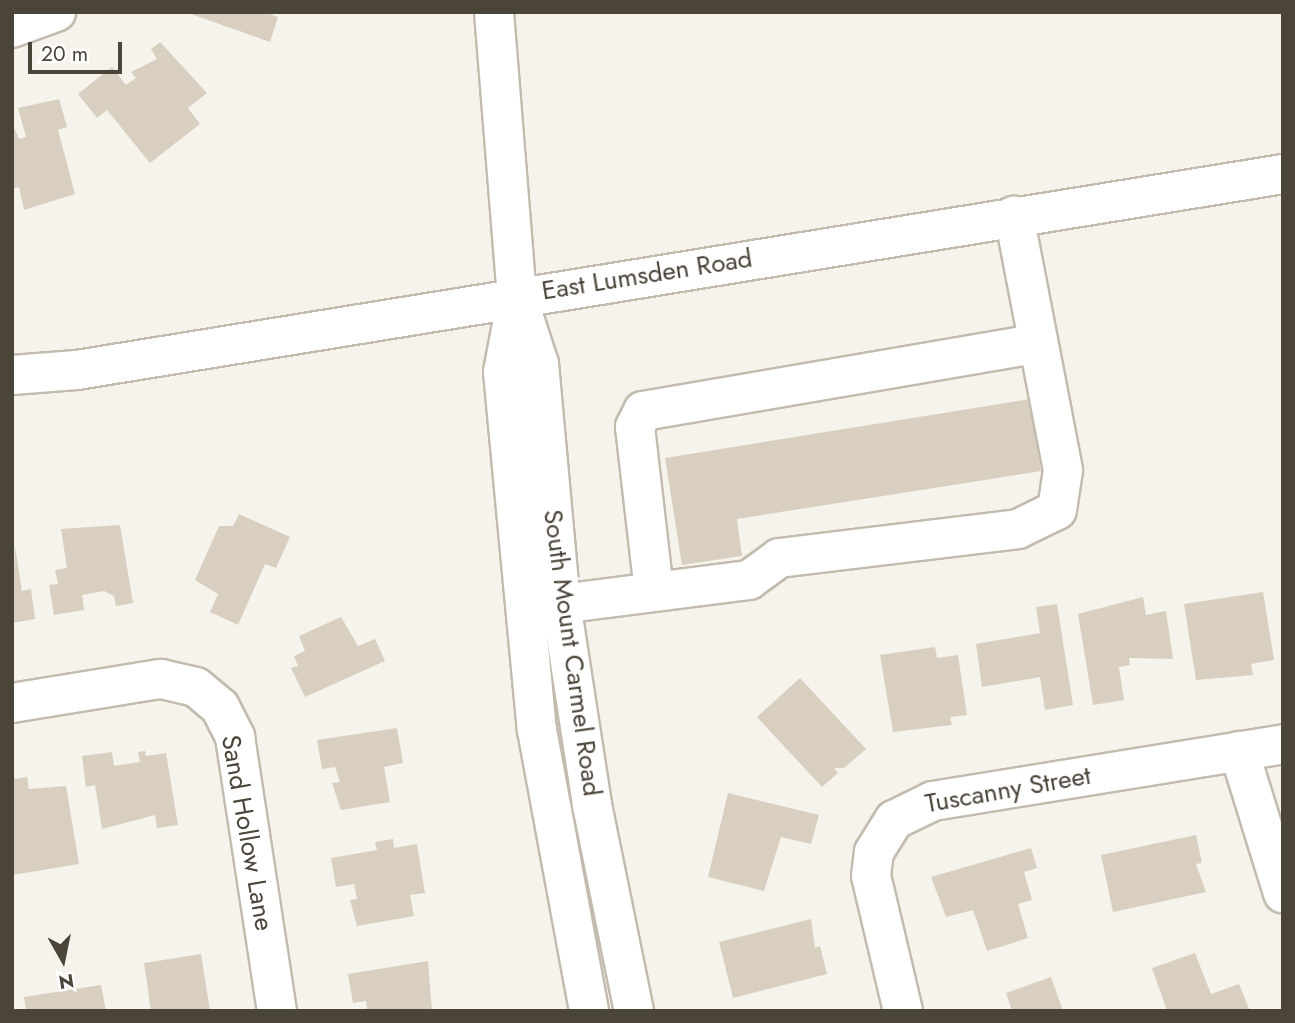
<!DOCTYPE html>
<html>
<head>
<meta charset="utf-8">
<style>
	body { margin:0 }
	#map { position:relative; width:1295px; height:1023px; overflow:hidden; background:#f6f3ec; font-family:Jost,sans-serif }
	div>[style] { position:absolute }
	.building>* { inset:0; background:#d8cfc1 }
	.roads { filter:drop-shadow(2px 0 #c2bbae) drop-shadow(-2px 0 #c2bbae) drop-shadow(0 2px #c2bbae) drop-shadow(0 -2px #c2bbae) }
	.minor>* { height:38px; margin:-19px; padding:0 19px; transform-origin:19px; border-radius:19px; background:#fff }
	span { translate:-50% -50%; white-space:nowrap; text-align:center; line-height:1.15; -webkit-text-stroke:6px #fff; paint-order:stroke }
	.street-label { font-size:26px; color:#4b4439 }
	.frame { position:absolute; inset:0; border:14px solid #4b4439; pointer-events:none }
	.north { position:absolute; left:28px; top:925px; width:70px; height:70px; -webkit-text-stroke:5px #fff; paint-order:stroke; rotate:171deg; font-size:19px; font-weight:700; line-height:28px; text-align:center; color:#4b4439 }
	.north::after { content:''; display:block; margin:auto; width:24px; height:32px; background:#4b4439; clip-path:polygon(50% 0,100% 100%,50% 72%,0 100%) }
	.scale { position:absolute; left:28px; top:42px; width:94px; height:32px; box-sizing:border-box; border:4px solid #4b4439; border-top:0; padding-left:9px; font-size:21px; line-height:24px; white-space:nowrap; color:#4b4439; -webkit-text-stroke:5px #fff; paint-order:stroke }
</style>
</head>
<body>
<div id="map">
	<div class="building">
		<div style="clip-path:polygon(264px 12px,278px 17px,270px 42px,188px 13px)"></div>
		<div style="clip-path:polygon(160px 42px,207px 93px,188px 108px,200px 124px,150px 163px,107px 110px,97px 118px,78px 94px,112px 67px,126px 85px,136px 78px,131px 72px,157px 59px,151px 49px)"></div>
		<div style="clip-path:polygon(59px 99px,67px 127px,58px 130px,75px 194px,24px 210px,19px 187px,12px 189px,12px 123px,19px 139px,26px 137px,18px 108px)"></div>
		<div style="clip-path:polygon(1030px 399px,1041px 471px,737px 519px,742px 556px,682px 565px,665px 458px)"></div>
		<div style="clip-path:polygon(239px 514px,290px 537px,276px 568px,265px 564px,238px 625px,210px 612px,218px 594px,195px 580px,219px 526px,233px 526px)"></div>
		<div style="clip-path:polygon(120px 525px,133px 603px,116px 606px,114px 596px,104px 591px,82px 595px,84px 610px,54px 615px,49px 585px,58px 584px,55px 570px,67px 568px,61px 529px)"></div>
		<div style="clip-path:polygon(15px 546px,22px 591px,31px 589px,35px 619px,12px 623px)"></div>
		<div style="clip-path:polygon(1263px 592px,1274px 660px,1251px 664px,1253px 675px,1196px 680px,1184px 604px)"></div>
		<div style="clip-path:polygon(1143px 597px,1146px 615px,1166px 611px,1173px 659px,1129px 658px,1130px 665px,1119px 667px,1124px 700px,1093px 705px,1078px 614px)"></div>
		<div style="clip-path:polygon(1057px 604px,1073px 705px,1045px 710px,1040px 677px,982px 687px,976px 644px,1040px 633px,1036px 607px)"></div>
		<div style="clip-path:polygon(341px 617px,358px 646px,375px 639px,385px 661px,305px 697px,291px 668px,298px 666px,294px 656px,305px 651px,299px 636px)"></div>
		<div style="clip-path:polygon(935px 647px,937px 658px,958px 655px,967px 715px,950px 717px,952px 725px,893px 732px,880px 655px)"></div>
		<div style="clip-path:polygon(800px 678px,866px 749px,844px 768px,834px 768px,838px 773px,822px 787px,757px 717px)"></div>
		<div style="clip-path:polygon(397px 728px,403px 763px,384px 767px,390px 802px,341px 810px,332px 783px,340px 782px,335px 767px,322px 769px,317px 740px)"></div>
		<div style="clip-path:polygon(145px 751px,146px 756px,166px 753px,178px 825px,157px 828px,155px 815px,102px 829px,95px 785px,86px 787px,82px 756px,112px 752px,114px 766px,140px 762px,138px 752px)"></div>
		<div style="clip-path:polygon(12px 770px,15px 779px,27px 777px,29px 789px,66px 786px,79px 864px,12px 875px)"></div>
		<div style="clip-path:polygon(728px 793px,819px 815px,811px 844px,781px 837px,764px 891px,708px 877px)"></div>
		<div style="clip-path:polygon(1196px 835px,1202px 863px,1196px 864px,1206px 892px,1113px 912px,1101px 855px)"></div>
		<div style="clip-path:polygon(393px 839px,394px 848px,417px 844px,425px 893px,410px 895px,414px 916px,357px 926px,350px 900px,357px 899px,354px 884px,336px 887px,331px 858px,377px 850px,375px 842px)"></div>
		<div style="clip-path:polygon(1031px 848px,1037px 868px,1024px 872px,1032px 900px,1018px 904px,1028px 938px,987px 951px,973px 910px,946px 917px,931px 877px)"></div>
		<div style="clip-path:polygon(811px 919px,815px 948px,820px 946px,827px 974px,733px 998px,719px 942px)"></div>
		<div style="clip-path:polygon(1195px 953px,1211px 994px,1239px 984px,1250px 1011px,1167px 1011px,1152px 968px)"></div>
		<div style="clip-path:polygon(201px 954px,210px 1011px,151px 1011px,144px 963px)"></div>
		<div style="clip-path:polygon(428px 961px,432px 1011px,367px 1011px,366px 1001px,353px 1003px,348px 974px)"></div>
		<div style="clip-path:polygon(1051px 977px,1063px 1011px,1012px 1011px,1006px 993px)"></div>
		<div style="clip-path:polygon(101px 985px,106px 1011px,26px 1011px,24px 997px)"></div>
	</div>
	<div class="roads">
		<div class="minor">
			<div style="left:494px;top:12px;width:285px;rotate:85.4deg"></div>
			<div style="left:517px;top:296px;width:71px;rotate:72.1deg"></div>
			<div style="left:539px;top:364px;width:241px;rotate:84.8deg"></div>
			<div style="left:561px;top:604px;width:203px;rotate:81.2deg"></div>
			<div style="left:592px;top:805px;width:210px;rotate:78.5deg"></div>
			<div style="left:12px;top:28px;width:47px;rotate:-20deg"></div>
			<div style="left:517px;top:298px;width:75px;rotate:100.7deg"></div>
			<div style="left:503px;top:372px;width:360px;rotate:84.6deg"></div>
			<div style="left:537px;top:730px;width:286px;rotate:79.5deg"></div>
			<div style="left:12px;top:375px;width:65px;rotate:-4.4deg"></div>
			<div style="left:77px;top:370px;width:1222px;rotate:-9.23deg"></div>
			<div style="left:654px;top:591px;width:165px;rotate:-96.6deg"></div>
			<div style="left:635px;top:427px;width:18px;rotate:-63deg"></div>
			<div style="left:643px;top:411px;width:399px;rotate:-9.7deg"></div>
			<div style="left:561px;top:604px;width:190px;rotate:-7.3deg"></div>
			<div style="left:749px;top:580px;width:37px;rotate:-36deg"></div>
			<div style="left:779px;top:558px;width:241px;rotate:-6.9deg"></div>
			<div style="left:1018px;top:529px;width:43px;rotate:-26deg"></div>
			<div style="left:1057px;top:510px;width:40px;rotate:-81.5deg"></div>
			<div style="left:1063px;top:470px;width:259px;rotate:-100.9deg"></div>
			<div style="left:12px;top:703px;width:151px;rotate:-9.2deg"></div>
			<div style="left:161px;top:679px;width:36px;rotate:13deg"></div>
			<div style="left:196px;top:687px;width:31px;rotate:40deg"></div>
			<div style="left:220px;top:707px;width:34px;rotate:63deg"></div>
			<div style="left:235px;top:737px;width:277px;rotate:81.3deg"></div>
			<div style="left:1239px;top:751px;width:149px;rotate:72.8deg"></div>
			<div style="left:903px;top:1011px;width:139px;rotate:-103.3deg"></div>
			<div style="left:871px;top:876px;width:24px;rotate:-83deg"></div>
			<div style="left:874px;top:852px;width:38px;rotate:-58deg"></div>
			<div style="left:894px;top:820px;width:43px;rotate:-26deg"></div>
			<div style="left:933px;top:801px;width:355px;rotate:-9.2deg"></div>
		</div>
	</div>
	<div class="street-label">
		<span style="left:647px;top:275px;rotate:-9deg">East Lumsden Road</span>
		<span style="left:572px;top:653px;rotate:82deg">South Mount Carmel Road</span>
		<span style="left:1008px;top:790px;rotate:-10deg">Tuscanny Street</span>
		<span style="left:247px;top:833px;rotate:80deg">Sand Hollow Lane</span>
	</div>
	<div class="frame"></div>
	<div class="north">N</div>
	<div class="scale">20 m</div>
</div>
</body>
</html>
